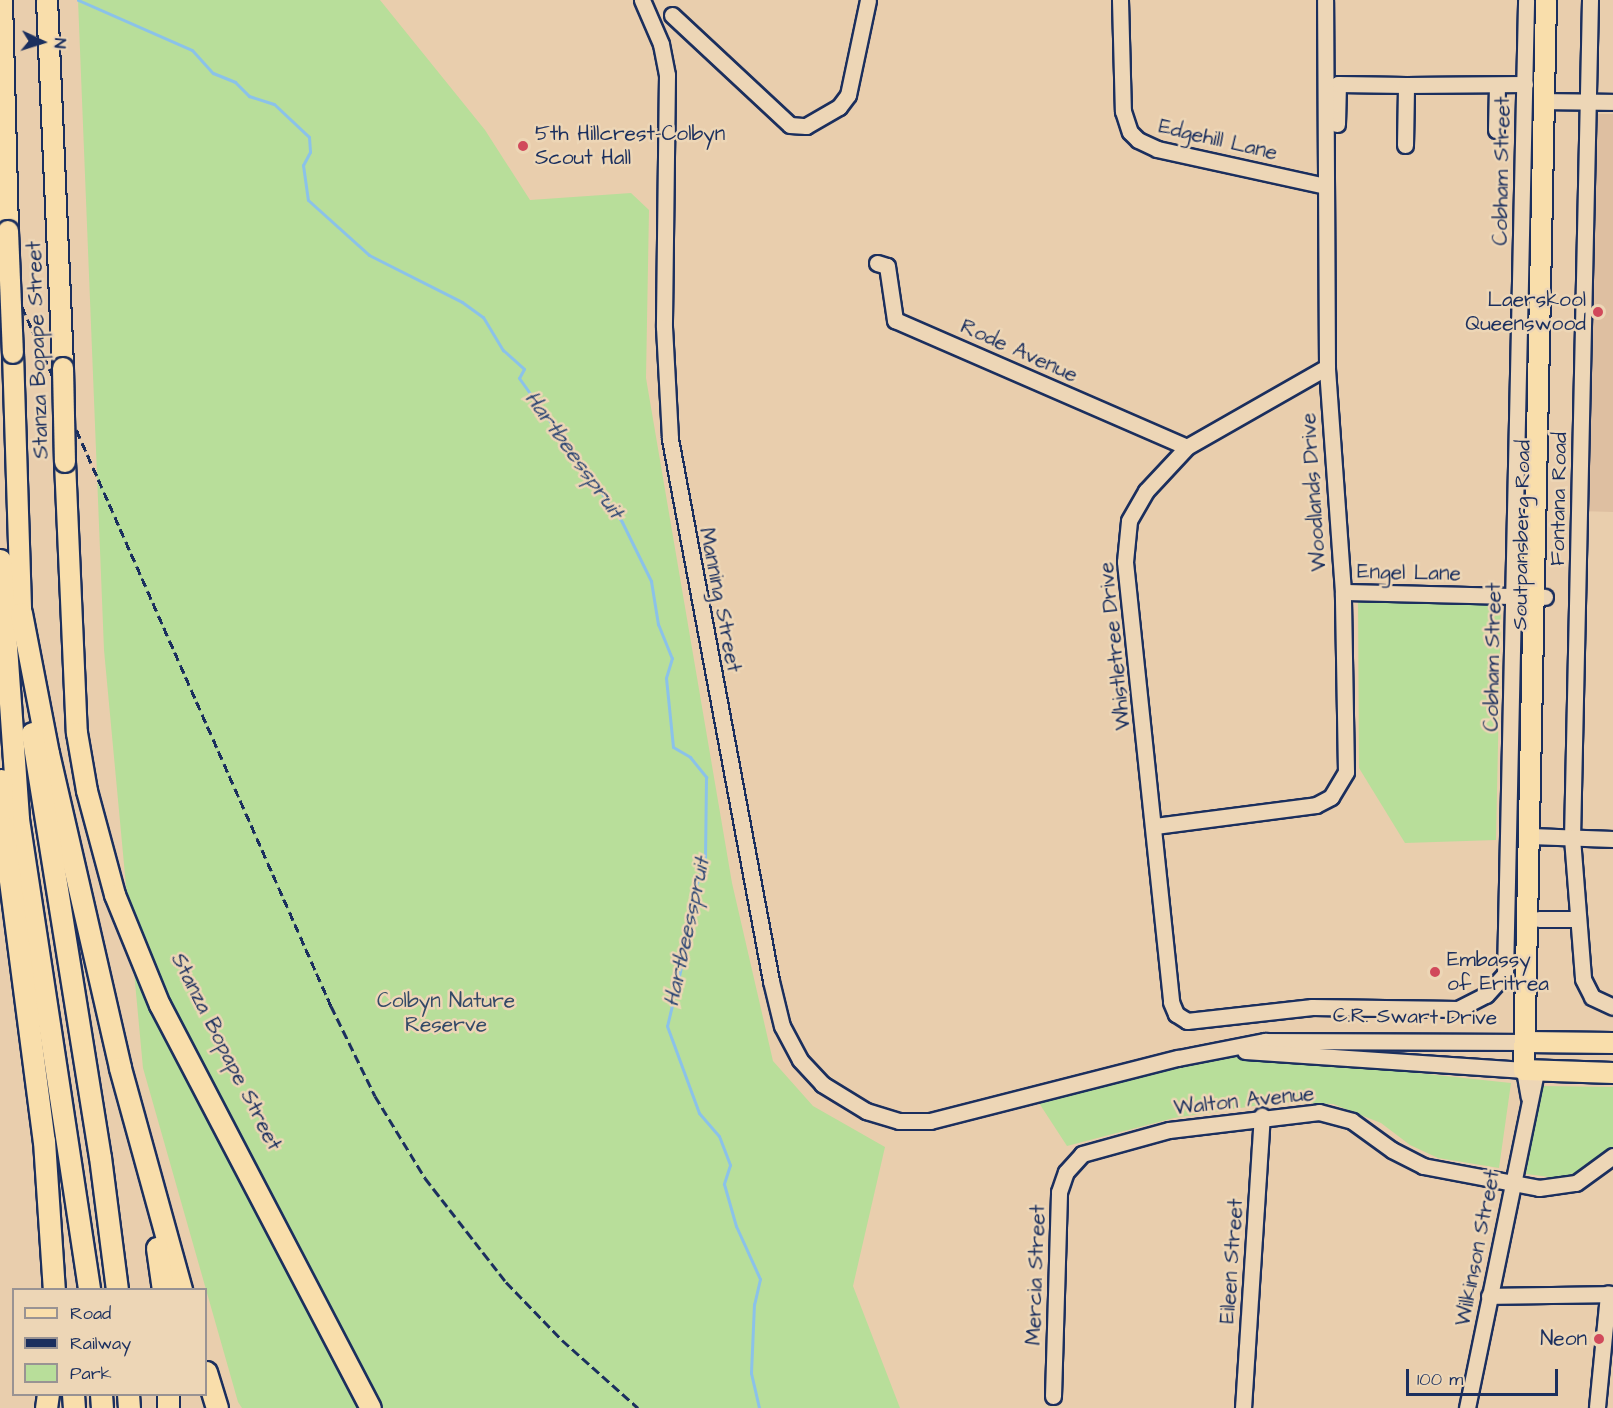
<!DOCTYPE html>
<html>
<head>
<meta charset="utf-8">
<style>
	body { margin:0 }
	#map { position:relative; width:1613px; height:1408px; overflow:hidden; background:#e9cead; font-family:"Architects Daughter",sans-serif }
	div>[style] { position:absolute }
	.built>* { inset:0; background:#debfa1 }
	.green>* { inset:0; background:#b8de9a }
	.stream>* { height:3px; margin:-1.5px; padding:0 1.5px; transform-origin:1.5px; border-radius:1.5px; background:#8bc2e9 }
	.roads { filter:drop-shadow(2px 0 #1b2f5e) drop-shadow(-2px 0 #1b2f5e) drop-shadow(0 2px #1b2f5e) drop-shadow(0 -2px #1b2f5e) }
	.minor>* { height:15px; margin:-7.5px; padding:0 7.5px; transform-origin:7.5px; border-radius:7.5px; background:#edd6b6 }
	.major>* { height:20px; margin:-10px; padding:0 10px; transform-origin:10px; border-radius:10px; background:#f9deab }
	.highway>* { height:21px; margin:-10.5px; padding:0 10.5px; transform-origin:10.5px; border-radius:10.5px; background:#f9deab }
	.rail>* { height:3px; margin-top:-1.5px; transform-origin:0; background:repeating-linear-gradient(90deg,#1b2f5e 0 9px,transparent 0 13.5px) }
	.bridges { filter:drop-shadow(2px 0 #1b2f5e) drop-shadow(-2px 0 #1b2f5e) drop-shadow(0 2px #1b2f5e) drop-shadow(0 -2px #1b2f5e) }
	.major-bridge>* { height:20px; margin:-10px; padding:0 10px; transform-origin:10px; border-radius:10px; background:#f9deab }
	.dots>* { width:16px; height:16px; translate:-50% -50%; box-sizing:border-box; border:3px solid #edd6b6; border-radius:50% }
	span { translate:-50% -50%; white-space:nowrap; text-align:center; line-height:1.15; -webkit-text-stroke:5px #edd6b6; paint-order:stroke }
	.poi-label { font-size:21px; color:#1b2f5e }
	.left { translate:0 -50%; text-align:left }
	.right { translate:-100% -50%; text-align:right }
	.street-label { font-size:21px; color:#1b2f5e }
	.park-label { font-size:21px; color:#334967 }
	.water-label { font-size:22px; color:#2c4573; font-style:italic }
	.legend { position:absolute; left:12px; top:1288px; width:195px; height:108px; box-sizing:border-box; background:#edd6b6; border:2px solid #999393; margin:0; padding:8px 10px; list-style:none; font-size:18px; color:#1b2f5e }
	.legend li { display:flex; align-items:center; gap:12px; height:30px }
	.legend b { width:30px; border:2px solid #999393 }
	.north { position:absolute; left:12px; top:12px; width:60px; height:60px; -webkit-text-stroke:4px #edd6b6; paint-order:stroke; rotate:94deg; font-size:16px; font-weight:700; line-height:24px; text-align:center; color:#1b2f5e }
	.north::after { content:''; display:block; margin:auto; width:21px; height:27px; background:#1b2f5e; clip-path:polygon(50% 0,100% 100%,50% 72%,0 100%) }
	.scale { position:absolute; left:1406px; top:1369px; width:152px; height:27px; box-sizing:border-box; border:3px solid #1b2f5e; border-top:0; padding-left:8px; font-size:18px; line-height:21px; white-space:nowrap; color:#1b2f5e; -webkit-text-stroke:4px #edd6b6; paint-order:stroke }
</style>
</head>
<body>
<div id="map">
	<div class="built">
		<div style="clip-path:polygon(1588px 114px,1613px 114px,1613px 512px,1579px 511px)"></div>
	</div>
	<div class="green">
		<div style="clip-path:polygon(78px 0,380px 0,485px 130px,530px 200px,631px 193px,649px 210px,646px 378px,732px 883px,773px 1061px,813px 1106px,885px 1147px,853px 1286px,900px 1408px,242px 1408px,238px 1402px,143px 1068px,104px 650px)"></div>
		<div style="clip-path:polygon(1358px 602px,1501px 603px,1496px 840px,1405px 843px,1359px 768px)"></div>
		<div style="clip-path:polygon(1248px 1055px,1511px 1083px,1499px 1168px,1438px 1158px,1410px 1145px,1381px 1123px,1333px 1104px,1280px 1102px,1174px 1118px,1067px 1146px,1039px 1103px,1172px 1069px)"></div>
		<div style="clip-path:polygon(1541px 1086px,1613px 1087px,1613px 1148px,1583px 1171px,1557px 1178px,1526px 1174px)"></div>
	</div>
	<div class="stream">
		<div style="left:78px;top:0;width:124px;rotate:23.7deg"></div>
		<div style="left:192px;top:50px;width:31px;rotate:48deg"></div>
		<div style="left:213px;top:73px;width:24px;rotate:22deg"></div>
		<div style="left:235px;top:82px;width:20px;rotate:45deg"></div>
		<div style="left:249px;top:96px;width:26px;rotate:18deg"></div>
		<div style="left:274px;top:104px;width:48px;rotate:43.3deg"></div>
		<div style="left:309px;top:137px;width:15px;rotate:86deg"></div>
		<div style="left:310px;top:152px;width:15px;rotate:118deg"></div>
		<div style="left:303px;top:165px;width:35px;rotate:82deg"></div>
		<div style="left:308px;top:200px;width:82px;rotate:42deg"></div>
		<div style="left:369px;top:255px;width:104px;rotate:26.8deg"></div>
		<div style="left:462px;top:302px;width:26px;rotate:36deg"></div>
		<div style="left:483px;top:317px;width:39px;rotate:59deg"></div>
		<div style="left:503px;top:350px;width:28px;rotate:42deg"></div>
		<div style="left:524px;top:369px;width:10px;rotate:119deg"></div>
		<div style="left:519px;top:378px;width:177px;rotate:54.4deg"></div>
		<div style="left:622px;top:522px;width:66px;rotate:63.8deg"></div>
		<div style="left:651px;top:581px;width:44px;rotate:80.8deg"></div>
		<div style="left:658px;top:624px;width:37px;rotate:68deg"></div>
		<div style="left:672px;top:658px;width:21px;rotate:107deg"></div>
		<div style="left:666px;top:678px;width:69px;rotate:84.2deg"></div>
		<div style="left:673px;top:747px;width:20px;rotate:30deg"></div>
		<div style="left:690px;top:757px;width:26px;rotate:51deg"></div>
		<div style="left:706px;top:777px;width:84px;rotate:90.7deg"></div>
		<div style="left:705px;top:861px;width:41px;rotate:109.7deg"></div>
		<div style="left:691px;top:900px;width:38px;rotate:95deg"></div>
		<div style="left:688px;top:938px;width:90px;rotate:103.4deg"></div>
		<div style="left:667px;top:1026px;width:93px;rotate:69.8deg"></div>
		<div style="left:699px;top:1113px;width:30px;rotate:49deg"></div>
		<div style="left:719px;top:1136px;width:31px;rotate:69deg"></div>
		<div style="left:730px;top:1165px;width:20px;rotate:108deg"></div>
		<div style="left:724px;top:1184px;width:44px;rotate:74.1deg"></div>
		<div style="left:736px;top:1226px;width:58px;rotate:65.6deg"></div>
		<div style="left:760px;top:1279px;width:26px;rotate:103deg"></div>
		<div style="left:754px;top:1304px;width:69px;rotate:92.5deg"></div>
		<div style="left:751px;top:1373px;width:36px;rotate:77deg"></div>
	</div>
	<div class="roads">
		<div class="minor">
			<div style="left:642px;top:0;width:48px;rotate:66.6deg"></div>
			<div style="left:661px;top:44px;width:32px;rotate:79deg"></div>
			<div style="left:667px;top:75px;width:252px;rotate:90.7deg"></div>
			<div style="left:664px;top:327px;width:112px;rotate:86.9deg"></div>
			<div style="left:670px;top:439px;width:551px;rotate:79.44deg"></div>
			<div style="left:771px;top:981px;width:46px;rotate:76.3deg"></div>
			<div style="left:782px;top:1026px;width:38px;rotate:62deg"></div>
			<div style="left:800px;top:1060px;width:33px;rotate:47deg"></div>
			<div style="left:822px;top:1084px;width:52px;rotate:31.5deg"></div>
			<div style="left:866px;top:1111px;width:34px;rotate:17deg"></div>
			<div style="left:899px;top:1121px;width:31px"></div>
			<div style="left:930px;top:1121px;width:256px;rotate:-14.3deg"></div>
			<div style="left:1178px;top:1058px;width:89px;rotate:-11.1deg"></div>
			<div style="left:1265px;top:1041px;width:261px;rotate:0.2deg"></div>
			<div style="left:1120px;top:0;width:111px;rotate:88.5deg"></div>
			<div style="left:1123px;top:111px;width:22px;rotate:72deg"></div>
			<div style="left:1130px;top:132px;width:11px;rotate:45deg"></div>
			<div style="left:1138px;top:140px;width:21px;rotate:25deg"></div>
			<div style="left:1157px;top:149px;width:172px;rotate:12.4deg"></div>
			<div style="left:1590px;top:0;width:838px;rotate:91.23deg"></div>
			<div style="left:1572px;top:838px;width:141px;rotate:85.5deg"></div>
			<div style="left:1583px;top:979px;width:20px;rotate:63deg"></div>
			<div style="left:1592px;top:997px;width:23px;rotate:25deg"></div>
			<div style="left:672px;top:15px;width:161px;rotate:43deg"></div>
			<div style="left:790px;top:125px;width:16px;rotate:4deg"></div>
			<div style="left:806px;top:126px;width:38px;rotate:-30deg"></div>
			<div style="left:839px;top:107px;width:15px;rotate:-53deg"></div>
			<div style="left:848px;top:95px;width:97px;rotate:-78.1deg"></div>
			<div style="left:1544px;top:101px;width:69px;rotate:0.8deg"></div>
			<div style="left:1337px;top:124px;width:40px;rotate:-88.6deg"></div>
			<div style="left:1338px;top:84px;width:68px;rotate:0.8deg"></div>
			<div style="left:1496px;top:130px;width:45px;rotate:-88.7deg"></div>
			<div style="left:1405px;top:145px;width:60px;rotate:-89deg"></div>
			<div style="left:1406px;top:85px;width:119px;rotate:-0.5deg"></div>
			<div style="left:877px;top:263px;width:10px;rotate:17deg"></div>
			<div style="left:887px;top:266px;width:55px;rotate:81.6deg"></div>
			<div style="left:895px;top:320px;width:318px;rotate:23.5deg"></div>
			<div style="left:1327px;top:367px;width:161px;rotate:150.3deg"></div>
			<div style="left:1187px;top:447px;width:60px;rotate:133deg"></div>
			<div style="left:1146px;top:491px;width:34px;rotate:120deg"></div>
			<div style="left:1129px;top:521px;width:41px;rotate:95.6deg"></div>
			<div style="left:1125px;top:562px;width:442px;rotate:84deg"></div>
			<div style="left:1171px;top:1002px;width:13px;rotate:67deg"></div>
			<div style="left:1176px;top:1014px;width:13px;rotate:32deg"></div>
			<div style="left:1187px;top:1021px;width:126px;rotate:-6.4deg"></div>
			<div style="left:1312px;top:1007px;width:146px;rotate:0.8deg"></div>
			<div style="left:1458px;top:1009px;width:31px;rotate:-27deg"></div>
			<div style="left:1486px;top:995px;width:28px;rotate:-48deg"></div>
			<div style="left:1505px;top:974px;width:974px;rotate:-88.76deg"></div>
			<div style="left:1343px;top:592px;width:202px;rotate:1.4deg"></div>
			<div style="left:1155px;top:826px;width:162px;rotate:-7.4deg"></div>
			<div style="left:1316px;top:805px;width:17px;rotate:-28deg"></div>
			<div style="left:1331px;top:797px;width:29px;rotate:-59deg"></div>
			<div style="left:1346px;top:772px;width:180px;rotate:-91deg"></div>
			<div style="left:1343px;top:592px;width:226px;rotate:-94.1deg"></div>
			<div style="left:1327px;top:367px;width:367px;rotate:-90.3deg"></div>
			<div style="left:1530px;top:836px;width:83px;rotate:2.1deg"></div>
			<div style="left:1539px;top:919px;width:39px"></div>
			<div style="left:1245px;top:1051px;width:280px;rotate:3.9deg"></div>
			<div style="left:1524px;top:1070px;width:27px;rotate:80deg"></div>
			<div style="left:1489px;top:1296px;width:124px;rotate:-0.9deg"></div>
			<div style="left:1053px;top:1396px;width:204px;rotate:-88.3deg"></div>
			<div style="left:1059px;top:1192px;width:21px;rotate:-71deg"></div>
			<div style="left:1066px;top:1172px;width:24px;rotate:-48deg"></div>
			<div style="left:1082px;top:1154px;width:90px;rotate:-15.4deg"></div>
			<div style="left:1169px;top:1130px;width:151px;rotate:-6.8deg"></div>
			<div style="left:1319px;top:1112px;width:34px;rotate:15deg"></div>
			<div style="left:1352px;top:1121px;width:49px;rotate:35.9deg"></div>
			<div style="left:1392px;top:1150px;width:35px;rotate:27deg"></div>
			<div style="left:1423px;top:1166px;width:118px;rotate:10.7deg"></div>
			<div style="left:1539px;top:1188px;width:37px;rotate:-8deg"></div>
			<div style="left:1576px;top:1183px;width:46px;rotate:-36.1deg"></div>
			<div style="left:1597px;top:1407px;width:114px;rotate:-84.4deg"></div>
			<div style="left:1243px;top:1408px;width:293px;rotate:-86.3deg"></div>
			<div style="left:1467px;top:1408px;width:344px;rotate:-78.4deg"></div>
		</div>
		<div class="major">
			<div style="left:2px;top:0;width:231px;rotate:88.5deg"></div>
			<div style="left:47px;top:0;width:368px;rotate:87.5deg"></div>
			<div style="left:1546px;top:0;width:1070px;rotate:91.18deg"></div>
			<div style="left:1524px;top:1070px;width:89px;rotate:1.9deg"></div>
			<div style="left:13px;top:353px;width:260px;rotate:88.2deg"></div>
			<div style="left:65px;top:462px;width:271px;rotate:87.5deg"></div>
			<div style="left:77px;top:733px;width:59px;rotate:80.2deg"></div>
			<div style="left:87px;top:791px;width:108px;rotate:74.9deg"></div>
			<div style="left:115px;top:895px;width:119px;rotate:67.8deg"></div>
			<div style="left:160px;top:1005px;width:455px;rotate:62.4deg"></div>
			<div style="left:1526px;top:1042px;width:87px;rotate:0.7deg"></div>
		</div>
		<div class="highway">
			<div style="left:0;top:560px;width:260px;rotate:86deg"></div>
			<div style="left:18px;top:819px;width:476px;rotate:81.4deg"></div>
			<div style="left:21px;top:613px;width:143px;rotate:79.1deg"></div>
			<div style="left:48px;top:753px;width:323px;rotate:77.1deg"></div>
			<div style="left:120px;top:1068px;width:230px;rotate:74.6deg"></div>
			<div style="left:32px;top:733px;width:429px;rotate:80.9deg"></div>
			<div style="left:100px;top:1157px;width:134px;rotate:82.7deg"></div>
			<div style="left:1px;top:780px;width:47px;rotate:87.6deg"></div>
			<div style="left:3px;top:827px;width:317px;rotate:82.6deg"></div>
			<div style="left:44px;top:1141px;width:149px;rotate:86.2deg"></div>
			<div style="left:157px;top:1248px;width:42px;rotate:81.9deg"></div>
			<div style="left:206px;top:1372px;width:38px;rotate:73deg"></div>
			<div style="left:73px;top:1394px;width:14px;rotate:86deg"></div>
			<div style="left:101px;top:1394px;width:14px;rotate:86deg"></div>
			<div style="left:128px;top:1394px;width:14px;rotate:86deg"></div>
			<div style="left:168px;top:1394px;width:14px;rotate:90deg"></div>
			<div style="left:46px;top:1408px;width:14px;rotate:-82deg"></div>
		</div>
	</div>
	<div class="rail">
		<div style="left:0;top:257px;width:819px;rotate:66.16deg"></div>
		<div style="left:331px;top:1006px;width:100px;rotate:63.9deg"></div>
		<div style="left:375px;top:1096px;width:96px;rotate:58.6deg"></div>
		<div style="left:425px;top:1178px;width:132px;rotate:52.1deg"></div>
		<div style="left:506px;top:1282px;width:81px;rotate:46deg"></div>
		<div style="left:562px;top:1340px;width:102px;rotate:41.8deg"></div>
	</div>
	<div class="bridges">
		<div class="major-bridge">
			<div style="left:8px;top:231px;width:122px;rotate:87.7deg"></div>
			<div style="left:63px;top:368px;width:94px;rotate:88.8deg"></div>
		</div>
	</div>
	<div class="dots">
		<div style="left:523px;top:146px;background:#d1495b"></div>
		<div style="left:1598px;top:312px;background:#d1495b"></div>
		<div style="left:1435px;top:972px;background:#d1495b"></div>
		<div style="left:1599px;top:1339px;background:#d1495b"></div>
	</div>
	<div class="poi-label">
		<span class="left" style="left:535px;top:146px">5th Hillcrest-Colbyn<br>Scout Hall</span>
		<span class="right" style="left:1586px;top:312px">Laerskool<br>Queenswood</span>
		<span class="left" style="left:1447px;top:972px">Embassy<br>of Eritrea</span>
		<span class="right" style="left:1587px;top:1339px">Neon</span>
	</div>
	<div class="street-label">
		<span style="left:1218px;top:140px;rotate:13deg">Edgehill Lane</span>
		<span style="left:1502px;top:171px;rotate:-89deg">Cobham Street</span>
		<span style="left:38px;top:350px;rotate:-92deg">Stanza Bopape Street</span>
		<span style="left:1019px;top:351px;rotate:24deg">Rode Avenue</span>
		<span style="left:1314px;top:492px;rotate:-94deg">Woodlands Drive</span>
		<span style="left:1559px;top:499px;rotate:-89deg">Fontana Road</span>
		<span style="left:1522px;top:535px;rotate:-89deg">Soutpansberg Road</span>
		<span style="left:1409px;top:573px;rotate:1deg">Engel Lane</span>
		<span style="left:720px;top:600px;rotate:79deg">Manning Street</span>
		<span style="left:1115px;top:646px;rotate:-96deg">Whistletree Drive</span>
		<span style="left:1493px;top:657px;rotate:-89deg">Cobham Street</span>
		<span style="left:1415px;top:1017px;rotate:1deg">C.R. Swart Drive</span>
		<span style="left:226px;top:1052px;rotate:63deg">Stanza Bopape Street</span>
		<span style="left:1244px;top:1101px;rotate:-6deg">Walton Avenue</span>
		<span style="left:1478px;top:1248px;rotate:-79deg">Wilkinson Street</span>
		<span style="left:1232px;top:1261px;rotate:-86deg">Eileen Street</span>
		<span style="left:1036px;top:1275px;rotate:-88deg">Mercia Street</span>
	</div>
	<div class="park-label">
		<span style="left:446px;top:1013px">Colbyn Nature<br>Reserve</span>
	</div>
	<div class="water-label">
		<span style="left:574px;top:455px;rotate:54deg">Hartbeesspruit</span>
		<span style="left:687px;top:932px;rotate:-78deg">Hartbeesspruit</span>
	</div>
	<ul class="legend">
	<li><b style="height:8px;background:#f9deab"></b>Road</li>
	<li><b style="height:8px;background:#1b2f5e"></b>Railway</li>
	<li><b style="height:16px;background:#b8de9a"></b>Park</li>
	</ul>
	<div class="north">N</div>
	<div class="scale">100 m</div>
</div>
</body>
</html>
